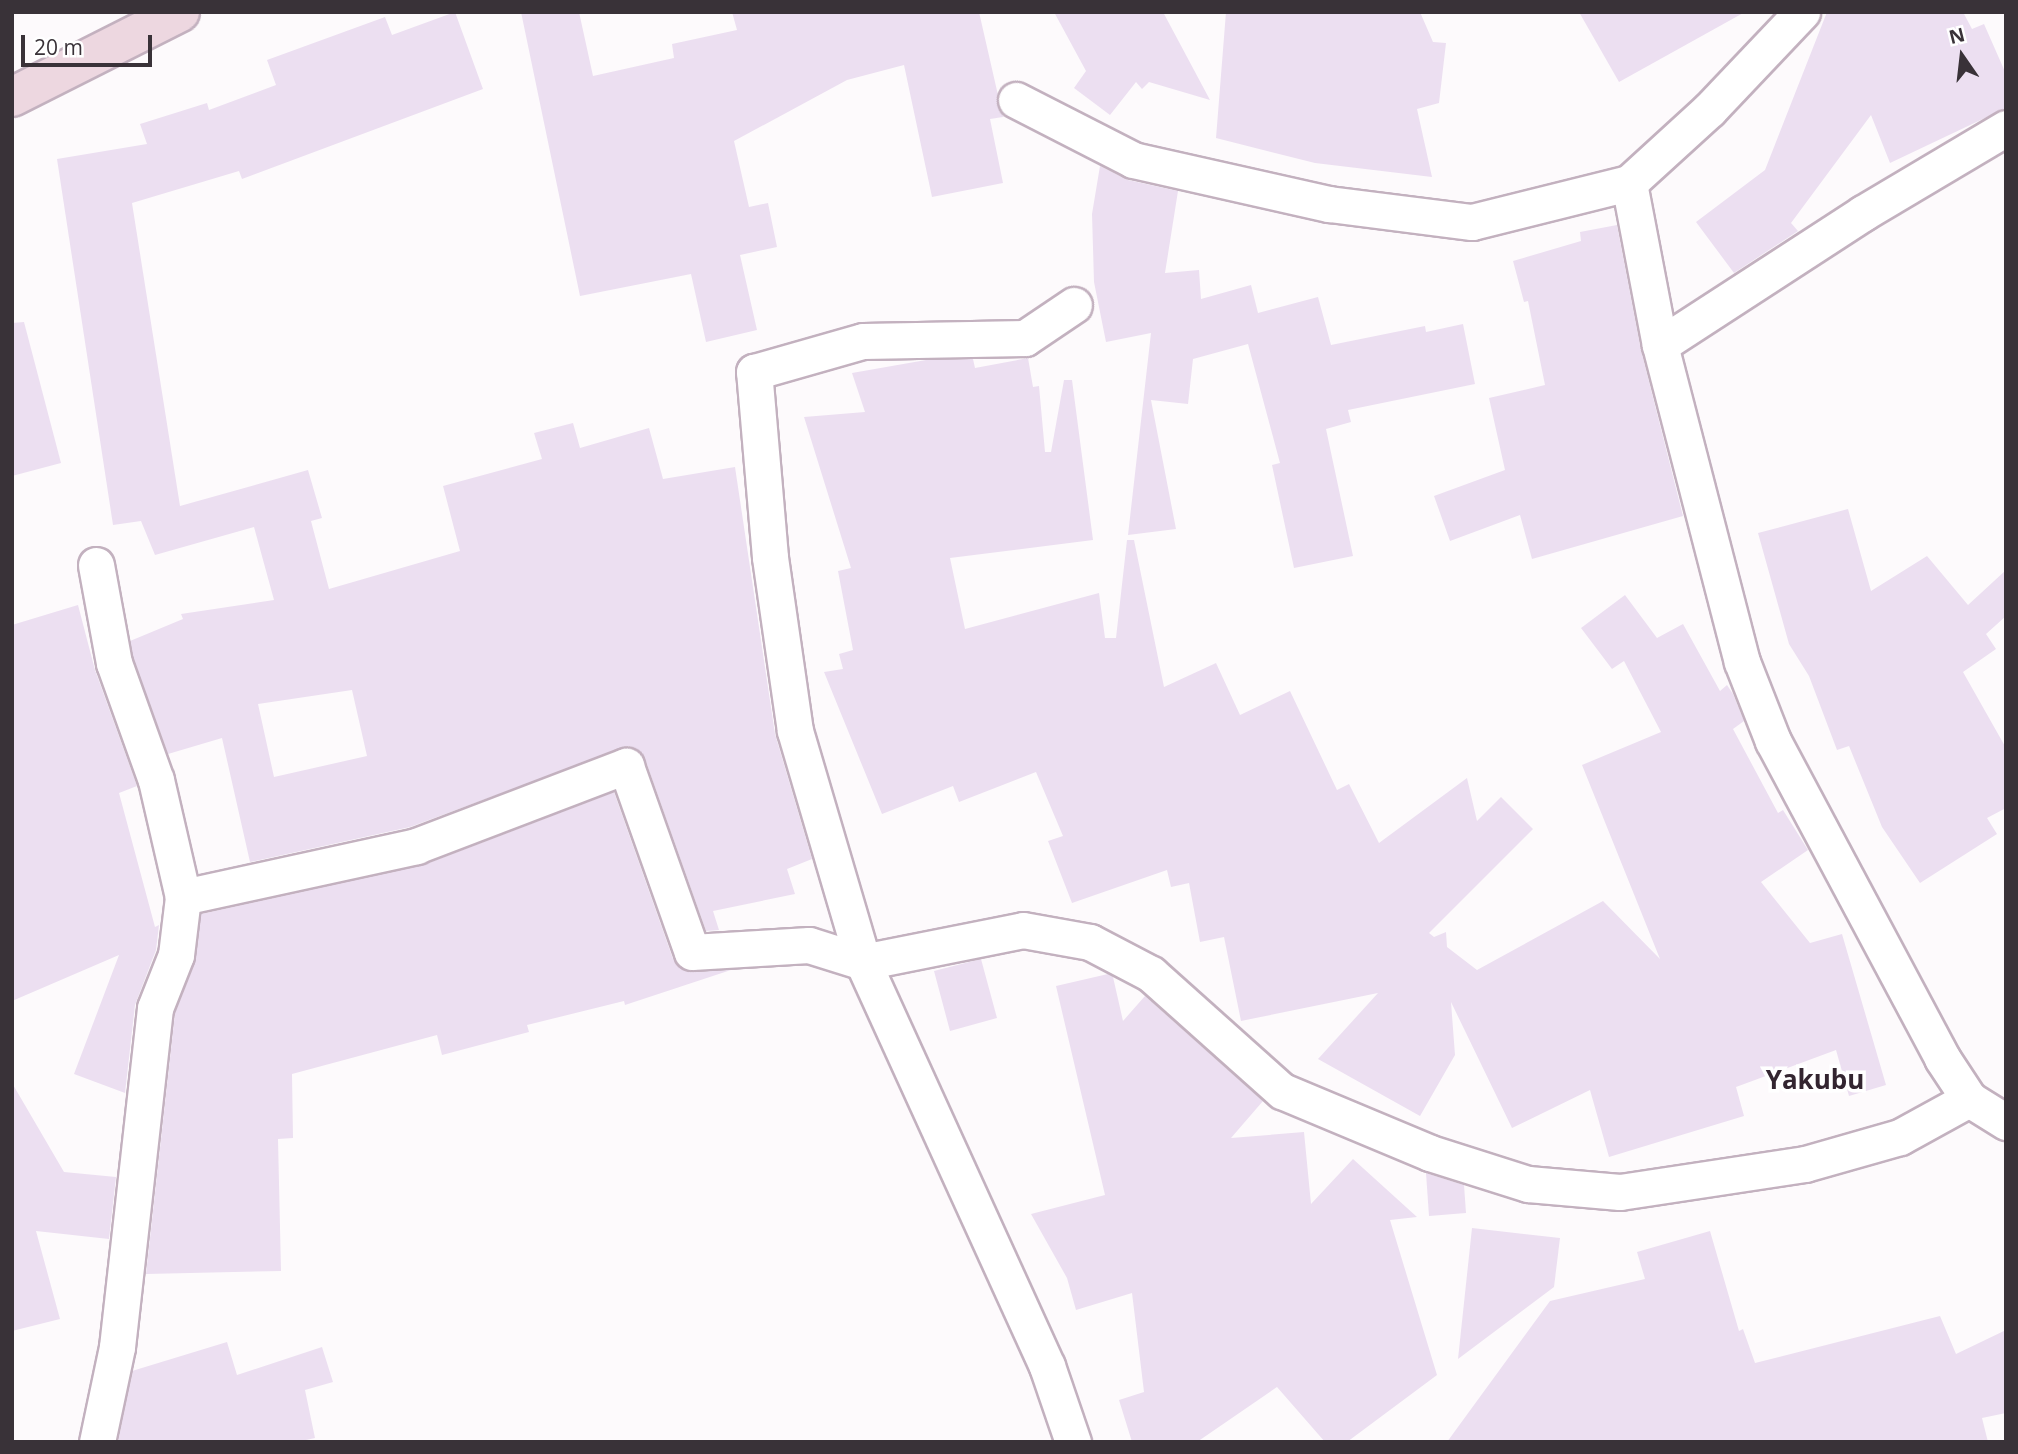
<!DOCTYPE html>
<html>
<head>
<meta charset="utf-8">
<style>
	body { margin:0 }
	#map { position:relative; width:2018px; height:1454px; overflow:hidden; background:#fdfafc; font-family:"Open Sans",sans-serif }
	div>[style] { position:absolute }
	.building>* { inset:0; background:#ecdff1 }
	.roads { filter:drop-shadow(2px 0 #c3b1bf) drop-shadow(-2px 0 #c3b1bf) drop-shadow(0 2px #c3b1bf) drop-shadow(0 -2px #c3b1bf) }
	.street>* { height:35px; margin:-17.5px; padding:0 17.5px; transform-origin:17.5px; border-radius:17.5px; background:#fff }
	.secondary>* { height:38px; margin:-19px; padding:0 19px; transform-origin:19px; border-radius:19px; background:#edd7e0 }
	span { translate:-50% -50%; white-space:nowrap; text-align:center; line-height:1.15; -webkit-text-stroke:7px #fff; paint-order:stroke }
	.district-label { font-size:26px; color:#332530; font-weight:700 }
	.frame { position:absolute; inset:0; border:14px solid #393238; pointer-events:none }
	.north { position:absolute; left:1927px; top:21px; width:70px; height:70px; -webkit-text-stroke:5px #fff; paint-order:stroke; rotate:346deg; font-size:19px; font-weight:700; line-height:28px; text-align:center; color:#393238 }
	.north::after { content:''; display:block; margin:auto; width:24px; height:32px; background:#393238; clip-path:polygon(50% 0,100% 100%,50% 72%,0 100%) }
	.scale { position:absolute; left:21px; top:35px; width:131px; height:32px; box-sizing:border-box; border:4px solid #393238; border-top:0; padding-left:9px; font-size:21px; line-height:24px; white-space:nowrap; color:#393238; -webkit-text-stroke:5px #fff; paint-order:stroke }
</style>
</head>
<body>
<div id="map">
	<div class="building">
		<div style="clip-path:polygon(evenodd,455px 12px,483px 89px,242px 179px,239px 171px,132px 203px,180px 506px,308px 470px,322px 518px,311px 521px,329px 589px,460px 551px,443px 486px,542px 459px,534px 433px,573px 423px,580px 448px,649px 428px,663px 479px,735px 467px,775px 734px,812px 859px,787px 869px,795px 894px,713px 911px,719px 930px,706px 931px,645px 759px,629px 746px,410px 827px,250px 862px,222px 738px,168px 754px,133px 658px,130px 641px,183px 619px,181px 614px,274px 600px,254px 527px,155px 555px,141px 521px,113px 525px,57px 159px,147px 144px,140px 124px,207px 103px,209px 110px,276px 85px,267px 60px,385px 17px,392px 35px,455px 12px,352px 690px,367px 756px,274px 777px,258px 704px,352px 690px)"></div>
		<div style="clip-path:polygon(521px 12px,579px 12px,593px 76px,674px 58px,672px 44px,737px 30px,732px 12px,979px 12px,1003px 117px,990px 119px,1003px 183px,932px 197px,904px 65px,847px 80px,734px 141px,749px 207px,768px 203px,777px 247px,740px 255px,757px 330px,706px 342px,691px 274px,580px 296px)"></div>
		<div style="clip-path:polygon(1054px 12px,1163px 12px,1210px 100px,1149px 82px,1142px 89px,1136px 82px,1110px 115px,1074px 88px,1086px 71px)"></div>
		<div style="clip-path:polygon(1226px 12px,1420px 12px,1433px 42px,1446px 43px,1439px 103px,1417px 109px,1432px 177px,1315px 163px,1216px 138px)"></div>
		<div style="clip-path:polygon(1579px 12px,1745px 12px,1619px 82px)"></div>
		<div style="clip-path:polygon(1827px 12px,1963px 12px,1972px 29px,1984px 24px,2006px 74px,2006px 108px,1890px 163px,1871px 115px,1791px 223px,1798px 231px,1734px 273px,1696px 222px,1765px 170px)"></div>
		<div style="clip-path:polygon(1100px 166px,1128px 180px,1178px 191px,1165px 273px,1199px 270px,1201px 299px,1251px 285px,1258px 313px,1318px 297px,1331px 345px,1425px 326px,1426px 332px,1463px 324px,1475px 384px,1348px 410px,1351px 422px,1326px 429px,1353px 556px,1294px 568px,1272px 465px,1280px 463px,1248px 344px,1193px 359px,1188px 404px,1151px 400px,1176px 529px,1128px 535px,1151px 333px,1106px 342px,1094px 282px,1092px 214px)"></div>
		<div style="clip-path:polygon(1617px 225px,1641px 350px,1683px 516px,1532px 559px,1520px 515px,1450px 541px,1434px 496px,1505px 470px,1489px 398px,1545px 385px,1528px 301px,1524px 302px,1513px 261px,1581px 241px,1580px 232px)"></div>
		<div style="clip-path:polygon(24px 322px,61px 463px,12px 476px,12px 323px)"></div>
		<div style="clip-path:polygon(1028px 358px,1033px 387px,1039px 386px,1045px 452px,1051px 452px,1064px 380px,1072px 380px,1093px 540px,950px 558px,965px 629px,1099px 593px,1105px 638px,1116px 638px,1127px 540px,1134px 540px,1164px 687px,1216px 663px,1240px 715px,1290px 691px,1337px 790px,1349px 784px,1379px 843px,1467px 778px,1477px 821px,1501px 797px,1533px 829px,1429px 933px,1434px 937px,1446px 932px,1447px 947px,1477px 970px,1603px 901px,1660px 959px,1582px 765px,1661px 732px,1624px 661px,1612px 669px,1581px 628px,1625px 595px,1657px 638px,1683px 624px,1720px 691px,1727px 685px,1733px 694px,1744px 721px,1733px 729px,1778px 813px,1783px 810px,1808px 850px,1761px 882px,1810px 943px,1842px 934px,1886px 1085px,1849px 1096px,1836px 1050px,1736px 1087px,1744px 1116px,1609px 1157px,1590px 1090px,1512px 1128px,1451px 1002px,1455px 1055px,1420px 1116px,1318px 1059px,1378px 993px,1241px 1021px,1224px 937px,1200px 942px,1189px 883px,1171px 887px,1167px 870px,1072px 903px,1048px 841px,1063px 836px,1036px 772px,959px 802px,953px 786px,882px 814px,824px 672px,843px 669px,839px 654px,853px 650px,838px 571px,851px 568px,804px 417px,865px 412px,852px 373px,926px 360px,973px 359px,975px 368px)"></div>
		<div style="clip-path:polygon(1848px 509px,1871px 591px,1927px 556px,1968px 605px,2006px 570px,2006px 616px,1986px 634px,1996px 649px,1963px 672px,2006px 748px,2006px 808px,1987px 818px,1997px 834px,1920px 883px,1882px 827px,1849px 746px,1837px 750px,1809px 676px,1789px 644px,1758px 533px)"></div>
		<div style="clip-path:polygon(78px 605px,95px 670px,137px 786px,119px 793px,155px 927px,159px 925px,156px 950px,135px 1005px,125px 1093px,74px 1074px,119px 955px,12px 1001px,12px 625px)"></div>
		<div style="clip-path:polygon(614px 792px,673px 959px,682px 969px,692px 972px,731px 970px,625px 1005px,624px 1001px,527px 1025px,529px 1032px,442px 1055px,437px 1035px,292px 1074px,293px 1138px,278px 1139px,281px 1271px,146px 1274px,175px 1013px,195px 962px,201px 914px,423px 865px)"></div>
		<div style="clip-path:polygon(981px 959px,997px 1018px,950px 1031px,934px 971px)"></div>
		<div style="clip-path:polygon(1108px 974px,1113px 977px,1123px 1021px,1145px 996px,1263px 1101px,1231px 1138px,1304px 1132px,1311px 1204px,1353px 1159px,1417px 1217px,1390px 1220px,1437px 1375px,1347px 1442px,1325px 1442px,1277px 1387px,1197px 1442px,1132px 1442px,1119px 1400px,1144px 1392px,1132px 1293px,1076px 1310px,1067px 1278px,1031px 1214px,1105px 1195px,1056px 986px)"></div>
		<div style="clip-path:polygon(12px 1083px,64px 1172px,116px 1177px,109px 1239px,36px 1231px,60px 1319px,12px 1331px)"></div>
		<div style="clip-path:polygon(1426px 1173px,1464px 1185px,1466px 1213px,1429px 1216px)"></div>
		<div style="clip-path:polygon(1472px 1228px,1560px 1238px,1554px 1287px,1458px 1359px)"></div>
		<div style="clip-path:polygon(1710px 1231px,1739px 1331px,1743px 1329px,1755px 1363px,1940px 1316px,1956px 1354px,2006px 1330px,2006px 1413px,1982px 1418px,1988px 1442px,1447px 1442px,1550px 1301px,1645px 1279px,1637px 1252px)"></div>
		<div style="clip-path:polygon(227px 1342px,237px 1375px,322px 1347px,333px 1382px,305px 1390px,315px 1438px,297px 1442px,118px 1442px,132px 1371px)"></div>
	</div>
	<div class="roads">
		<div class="street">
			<div style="left:1802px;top:12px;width:134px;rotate:133.5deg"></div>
			<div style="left:1710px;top:109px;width:110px;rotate:137.6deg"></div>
			<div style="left:1629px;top:183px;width:165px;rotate:79.2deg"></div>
			<div style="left:1660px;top:345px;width:327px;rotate:75.5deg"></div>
			<div style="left:1742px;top:662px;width:85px;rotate:68.6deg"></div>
			<div style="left:1773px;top:741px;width:359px;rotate:61.9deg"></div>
			<div style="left:1942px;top:1058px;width:49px;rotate:56.6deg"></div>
			<div style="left:1969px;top:1099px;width:44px;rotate:31.9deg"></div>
			<div style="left:1016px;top:100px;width:131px;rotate:27.1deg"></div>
			<div style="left:1133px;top:160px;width:201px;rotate:12.7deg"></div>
			<div style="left:1329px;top:204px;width:144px;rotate:7.2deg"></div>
			<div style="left:1472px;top:222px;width:162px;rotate:-14deg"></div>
			<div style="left:1660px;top:345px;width:242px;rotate:-33deg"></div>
			<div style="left:1863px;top:213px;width:166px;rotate:-30.7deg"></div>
			<div style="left:96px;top:565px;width:100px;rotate:79.6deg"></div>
			<div style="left:114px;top:663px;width:124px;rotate:70.3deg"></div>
			<div style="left:156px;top:780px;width:120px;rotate:77deg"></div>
			<div style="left:183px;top:897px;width:239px;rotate:-12.3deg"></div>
			<div style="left:416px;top:846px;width:225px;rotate:-20.9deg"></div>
			<div style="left:626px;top:766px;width:197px;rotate:70.5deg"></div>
			<div style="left:692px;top:952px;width:117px;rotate:-3.4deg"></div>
			<div style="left:809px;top:945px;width:57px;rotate:17.5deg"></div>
			<div style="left:863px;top:962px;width:163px;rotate:-11.3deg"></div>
			<div style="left:1023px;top:930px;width:68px;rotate:10.2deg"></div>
			<div style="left:1090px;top:942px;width:69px;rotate:27.7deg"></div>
			<div style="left:1151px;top:974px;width:176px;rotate:41.8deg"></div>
			<div style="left:1282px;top:1091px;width:160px;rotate:22.7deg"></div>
			<div style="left:1430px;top:1153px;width:103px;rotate:17.6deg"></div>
			<div style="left:1528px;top:1184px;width:92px;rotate:5deg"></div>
			<div style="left:1620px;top:1192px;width:187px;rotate:-8.6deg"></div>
			<div style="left:1805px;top:1164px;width:99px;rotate:-15.9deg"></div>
			<div style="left:1900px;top:1137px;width:79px;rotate:-28.8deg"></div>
			<div style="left:97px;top:1442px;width:97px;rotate:-78.1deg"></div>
			<div style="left:117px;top:1347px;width:341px;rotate:-83.6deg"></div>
			<div style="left:155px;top:1008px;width:57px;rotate:-68.4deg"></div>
			<div style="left:176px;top:955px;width:58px;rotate:-83.1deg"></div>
			<div style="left:1073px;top:1442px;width:80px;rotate:-108.9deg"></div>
			<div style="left:1047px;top:1366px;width:444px;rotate:-114.5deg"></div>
			<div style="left:863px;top:962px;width:241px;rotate:-106.4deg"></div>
			<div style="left:795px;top:731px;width:176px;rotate:-98.2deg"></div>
			<div style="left:770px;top:557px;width:186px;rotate:-94.9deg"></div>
			<div style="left:754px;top:372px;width:113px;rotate:-15.9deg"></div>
			<div style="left:863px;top:341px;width:162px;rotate:-1.1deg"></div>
			<div style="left:1025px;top:338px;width:59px;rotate:-34deg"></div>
		</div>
		<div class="secondary">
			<div style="left:12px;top:97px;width:188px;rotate:-26.8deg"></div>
		</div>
	</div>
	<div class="district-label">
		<span style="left:1815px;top:1080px">Yakubu</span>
	</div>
	<div class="frame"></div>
	<div class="north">N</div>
	<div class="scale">20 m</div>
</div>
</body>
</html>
